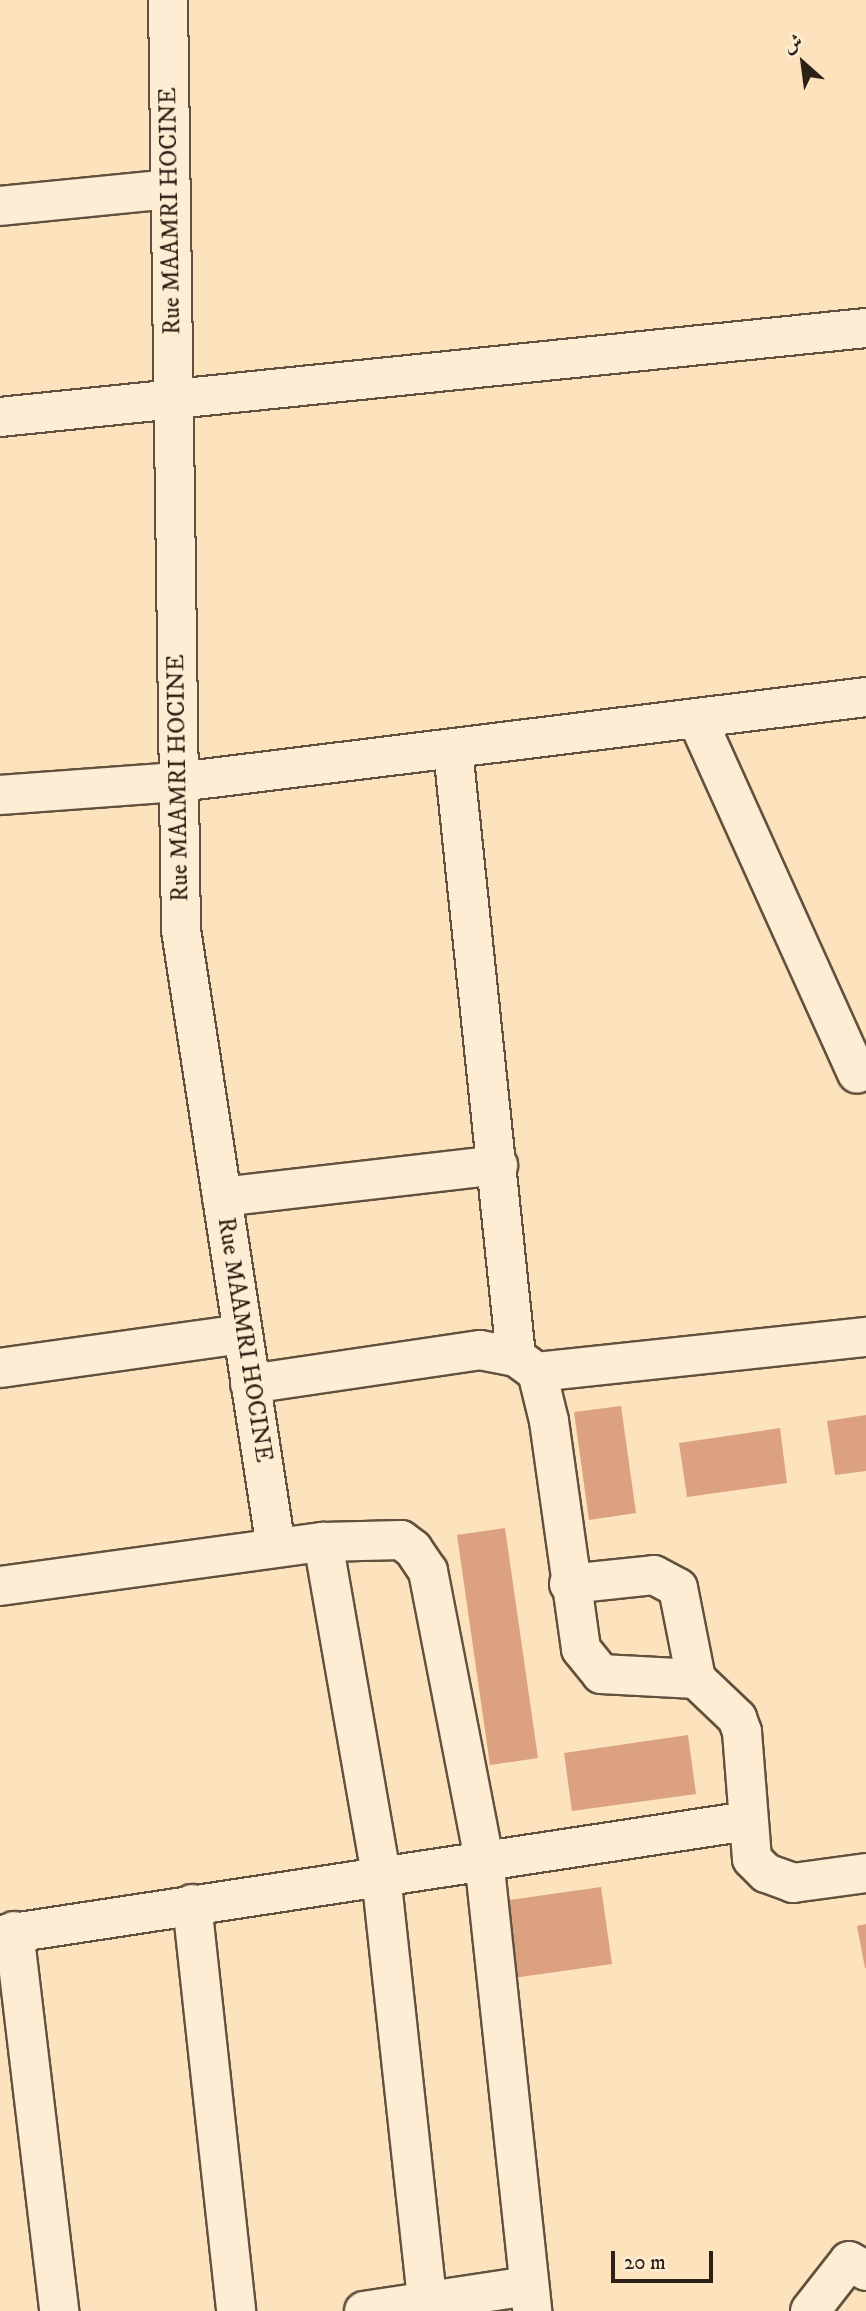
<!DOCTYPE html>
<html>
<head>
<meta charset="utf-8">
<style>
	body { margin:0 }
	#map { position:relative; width:866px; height:2311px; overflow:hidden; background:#fce3bd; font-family:"IM FELL DW Pica",Amiri,serif }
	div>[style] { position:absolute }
	.building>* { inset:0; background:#dba181 }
	.roads { filter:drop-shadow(2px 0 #61513e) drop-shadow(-2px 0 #61513e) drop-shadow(0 2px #61513e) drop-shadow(0 -2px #61513e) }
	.minor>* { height:38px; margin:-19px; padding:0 19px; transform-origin:19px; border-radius:19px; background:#fdedd4 }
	span { translate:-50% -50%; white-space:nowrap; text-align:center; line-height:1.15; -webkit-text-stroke:6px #fdedd4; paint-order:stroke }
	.street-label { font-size:24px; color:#2d2014 }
	.north { position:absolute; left:768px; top:28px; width:70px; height:70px; -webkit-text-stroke:5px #fdedd4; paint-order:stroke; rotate:332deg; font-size:19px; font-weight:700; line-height:28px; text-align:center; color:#2d2014 }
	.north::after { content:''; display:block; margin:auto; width:24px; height:32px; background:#2d2014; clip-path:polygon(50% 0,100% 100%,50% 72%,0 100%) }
	.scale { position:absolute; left:611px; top:2251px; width:102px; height:32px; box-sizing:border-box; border:4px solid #2d2014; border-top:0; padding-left:9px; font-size:21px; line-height:24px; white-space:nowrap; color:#2d2014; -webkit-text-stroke:5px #fdedd4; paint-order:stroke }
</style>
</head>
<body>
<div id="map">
	<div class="building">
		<div style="clip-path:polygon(621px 1406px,636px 1513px,589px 1520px,574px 1412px)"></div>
		<div style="clip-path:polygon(866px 1415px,866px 1471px,835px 1475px,827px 1421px)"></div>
		<div style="clip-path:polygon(780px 1428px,787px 1483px,687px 1497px,679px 1443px)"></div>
		<div style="clip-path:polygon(505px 1528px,538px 1758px,490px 1765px,457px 1535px)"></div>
		<div style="clip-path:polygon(688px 1735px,696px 1794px,572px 1811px,564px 1753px)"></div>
		<div style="clip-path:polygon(601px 1887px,612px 1964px,507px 1979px,496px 1902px)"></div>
		<div style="clip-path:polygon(866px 1924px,866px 1968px,865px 1968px,857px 1926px)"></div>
	</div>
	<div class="roads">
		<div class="minor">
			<div style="left:168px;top:0;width:930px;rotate:89.2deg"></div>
			<div style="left:181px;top:930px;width:625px;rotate:81.26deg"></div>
			<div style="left:0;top:206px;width:171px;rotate:-5.7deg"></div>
			<div style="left:0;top:417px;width:871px;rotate:-5.87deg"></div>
			<div style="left:697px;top:719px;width:389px;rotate:65.7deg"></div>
			<div style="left:453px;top:750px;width:610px;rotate:84.07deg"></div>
			<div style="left:0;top:795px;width:179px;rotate:-4.2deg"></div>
			<div style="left:179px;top:782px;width:692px;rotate:-7.05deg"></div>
			<div style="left:222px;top:1197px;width:278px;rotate:-6.6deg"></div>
			<div style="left:0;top:1368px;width:245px;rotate:-8deg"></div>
			<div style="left:537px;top:1372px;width:331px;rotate:-6.1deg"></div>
			<div style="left:250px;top:1384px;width:232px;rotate:-8.4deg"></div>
			<div style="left:480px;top:1350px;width:37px;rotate:11deg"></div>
			<div style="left:516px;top:1357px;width:26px;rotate:36deg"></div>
			<div style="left:537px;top:1372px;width:50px;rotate:76.2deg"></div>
			<div style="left:549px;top:1421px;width:230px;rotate:82deg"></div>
			<div style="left:581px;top:1649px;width:32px;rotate:51deg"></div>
			<div style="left:601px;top:1674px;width:95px;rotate:3deg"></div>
			<div style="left:323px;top:1542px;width:338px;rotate:80.1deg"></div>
			<div style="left:381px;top:1875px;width:428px;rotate:83.8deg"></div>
			<div style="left:569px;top:1584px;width:85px;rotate:-6deg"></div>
			<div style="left:654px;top:1575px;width:27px;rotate:28deg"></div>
			<div style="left:678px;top:1588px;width:93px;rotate:78.8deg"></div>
			<div style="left:696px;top:1679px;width:57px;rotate:43.6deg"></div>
			<div style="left:737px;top:1718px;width:15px;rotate:70deg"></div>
			<div style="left:742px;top:1732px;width:127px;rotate:85.5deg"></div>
			<div style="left:752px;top:1859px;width:20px;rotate:45deg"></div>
			<div style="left:766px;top:1873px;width:29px;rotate:20deg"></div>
			<div style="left:793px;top:1883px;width:74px;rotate:-7.8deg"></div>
			<div style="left:0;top:1586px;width:326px;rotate:-7.8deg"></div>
			<div style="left:323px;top:1542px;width:78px;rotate:-1.5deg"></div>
			<div style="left:401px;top:1540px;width:15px;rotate:37deg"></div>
			<div style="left:413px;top:1549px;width:27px;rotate:56deg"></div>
			<div style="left:428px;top:1571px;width:293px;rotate:79deg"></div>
			<div style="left:484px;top:1859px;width:455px;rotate:83.9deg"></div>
			<div style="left:192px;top:1904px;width:409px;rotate:83.8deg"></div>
			<div style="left:14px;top:1931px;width:383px;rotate:83.2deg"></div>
			<div style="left:0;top:1935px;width:757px;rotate:-8.67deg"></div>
			<div style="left:364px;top:2311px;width:165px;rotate:-8.7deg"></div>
			<div style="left:810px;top:2311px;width:63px;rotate:-52deg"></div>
			<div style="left:849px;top:2261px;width:20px;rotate:30deg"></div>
		</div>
	</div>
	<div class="street-label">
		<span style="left:171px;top:211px;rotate:-91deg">Rue MAAMRI HOCINE</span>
		<span style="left:179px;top:778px;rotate:-91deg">Rue MAAMRI HOCINE</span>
		<span style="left:244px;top:1340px;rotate:81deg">Rue MAAMRI HOCINE</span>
	</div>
	<div class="north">ش</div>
	<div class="scale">20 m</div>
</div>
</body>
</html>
